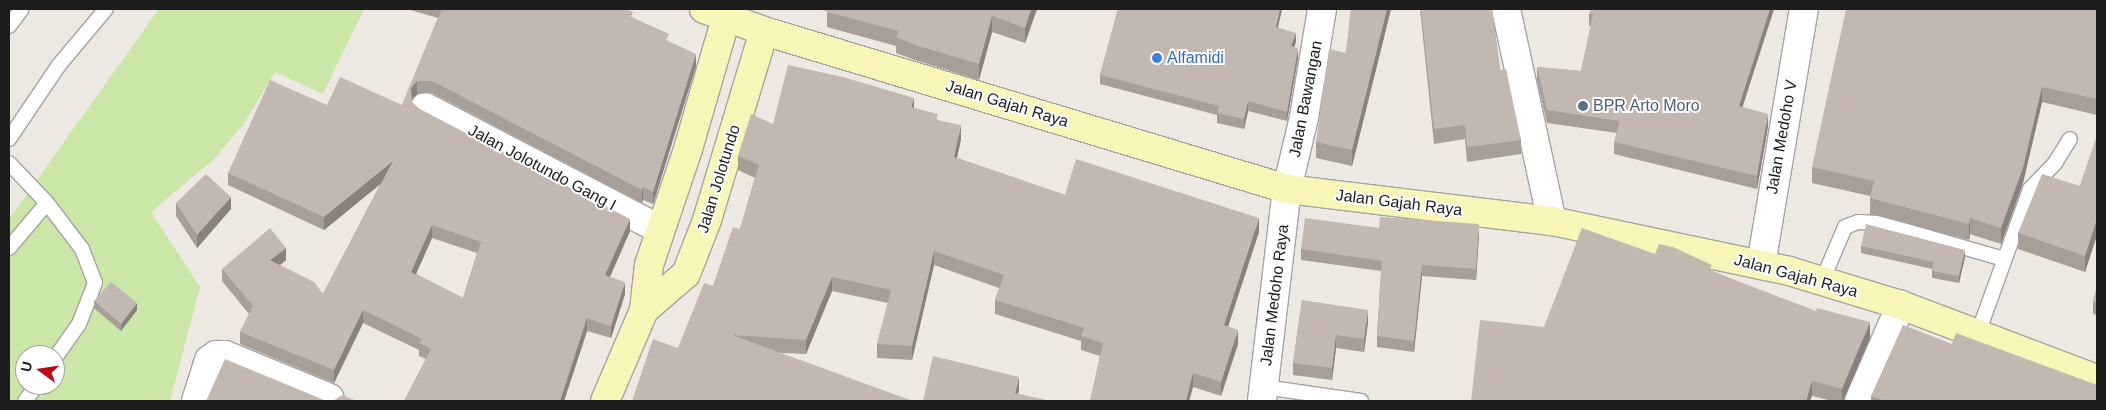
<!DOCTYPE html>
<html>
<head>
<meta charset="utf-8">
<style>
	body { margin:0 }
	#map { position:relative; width:2106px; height:410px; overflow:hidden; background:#ede9e2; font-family:Arial,sans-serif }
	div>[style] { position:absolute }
	.grass>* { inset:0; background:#cbe7a8 }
	.roads { filter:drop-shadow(1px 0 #a3a3a3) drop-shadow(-1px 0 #a3a3a3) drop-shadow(0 1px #a3a3a3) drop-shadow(0 -1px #a3a3a3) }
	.lane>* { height:14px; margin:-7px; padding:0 7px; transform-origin:7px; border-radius:7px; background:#fff }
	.street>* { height:28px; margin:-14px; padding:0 14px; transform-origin:14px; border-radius:14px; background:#fff }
	.secondary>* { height:28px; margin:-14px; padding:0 14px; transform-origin:14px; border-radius:14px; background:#f7f6b6 }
	.wall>* { inset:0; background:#a79e98 }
	.shaded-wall>* { inset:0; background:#88817c }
	.building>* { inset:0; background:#c2b8b1 }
	.dots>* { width:14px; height:14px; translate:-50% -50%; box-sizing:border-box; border:2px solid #fff; border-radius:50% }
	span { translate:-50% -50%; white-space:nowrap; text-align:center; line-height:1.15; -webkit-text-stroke:4px #fff; paint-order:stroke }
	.shop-label { font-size:16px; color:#366cbe }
	.left { translate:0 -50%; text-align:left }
	.street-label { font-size:16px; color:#1c1c1c }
	.service-label { font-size:16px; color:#4e5e75 }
	.frame { position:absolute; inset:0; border:10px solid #1c1c1c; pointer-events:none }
	.north { position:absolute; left:15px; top:345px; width:50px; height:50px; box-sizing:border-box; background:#fff; border:1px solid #a4a4a4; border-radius:50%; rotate:284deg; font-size:14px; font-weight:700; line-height:20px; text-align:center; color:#1c1c1c }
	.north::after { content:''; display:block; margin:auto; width:18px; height:22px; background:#c30511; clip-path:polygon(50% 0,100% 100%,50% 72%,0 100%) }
</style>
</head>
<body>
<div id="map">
	<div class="grass">
		<div style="clip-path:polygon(evenodd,159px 9px,364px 9px,323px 94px,275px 72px,243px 125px,214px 159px,151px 212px,200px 287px,170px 401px,9px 401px,9px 219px,159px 9px,25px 355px,55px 355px,55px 385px,25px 385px,25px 355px)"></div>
	</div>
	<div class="roads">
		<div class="lane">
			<div style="left:9px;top:26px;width:21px;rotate:-53deg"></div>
			<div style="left:9px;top:139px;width:89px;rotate:-56deg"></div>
			<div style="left:59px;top:65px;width:73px;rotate:-50deg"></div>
			<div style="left:9px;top:163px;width:55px;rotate:46.5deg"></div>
			<div style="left:47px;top:203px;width:59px;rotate:130.2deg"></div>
			<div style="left:47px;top:203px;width:58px;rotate:52.7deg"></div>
			<div style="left:82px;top:249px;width:36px;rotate:69deg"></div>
			<div style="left:95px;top:283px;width:44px;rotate:111.3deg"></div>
			<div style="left:79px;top:324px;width:42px;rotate:125.2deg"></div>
			<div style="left:1822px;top:281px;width:59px;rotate:-66.9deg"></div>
			<div style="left:1845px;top:227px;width:14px;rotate:-21deg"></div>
			<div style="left:1858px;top:222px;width:21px;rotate:3deg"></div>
			<div style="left:1879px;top:223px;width:130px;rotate:16.1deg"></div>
			<div style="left:1978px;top:333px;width:153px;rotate:-70.1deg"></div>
			<div style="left:2030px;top:189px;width:36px;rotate:-46deg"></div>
			<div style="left:2055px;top:163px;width:28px;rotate:-58deg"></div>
			<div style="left:1264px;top:387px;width:98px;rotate:8.2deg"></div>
			<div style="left:25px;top:401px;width:20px;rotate:-53deg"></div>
		</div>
		<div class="street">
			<div style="left:1506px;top:9px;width:217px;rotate:77.8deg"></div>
			<div style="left:425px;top:107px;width:264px;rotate:27.5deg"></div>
			<div style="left:1761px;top:265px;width:260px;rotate:-80.5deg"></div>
			<div style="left:196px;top:401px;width:43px;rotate:-72.4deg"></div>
			<div style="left:209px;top:360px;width:9px;rotate:-36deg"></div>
			<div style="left:216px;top:355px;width:9px"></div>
			<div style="left:225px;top:355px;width:113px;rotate:22.3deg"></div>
			<div style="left:1262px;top:401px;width:213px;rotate:-83.3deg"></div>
			<div style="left:1287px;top:189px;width:74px;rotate:-76.7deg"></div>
			<div style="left:1304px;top:117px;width:109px;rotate:-80.5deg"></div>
			<div style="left:1859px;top:401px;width:105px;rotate:-66.4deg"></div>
		</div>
		<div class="secondary">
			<div style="left:704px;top:9px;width:64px;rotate:20.1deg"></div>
			<div style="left:764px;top:31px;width:546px;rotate:16.81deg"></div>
			<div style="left:1287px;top:189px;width:267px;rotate:6.9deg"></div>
			<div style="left:1552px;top:221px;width:242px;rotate:11.9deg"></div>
			<div style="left:1789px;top:271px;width:117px;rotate:16.9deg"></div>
			<div style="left:1901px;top:305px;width:210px;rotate:20.7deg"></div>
			<div style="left:644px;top:310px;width:55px;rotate:-40.6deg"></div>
			<div style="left:686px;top:274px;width:58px;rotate:-68.7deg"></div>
			<div style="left:707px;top:220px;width:197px;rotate:-73.2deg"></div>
			<div style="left:605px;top:401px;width:99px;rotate:-66.8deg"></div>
			<div style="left:644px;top:310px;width:45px;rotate:-83.7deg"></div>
			<div style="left:649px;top:265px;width:122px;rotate:-71.4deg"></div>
			<div style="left:688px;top:149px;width:136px;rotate:-73.8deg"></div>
		</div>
	</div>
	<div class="wall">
		<div style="clip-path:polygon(evenodd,407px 9px,601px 9px,607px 11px,633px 18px,669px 42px,696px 66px,653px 204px,643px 200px,642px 203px,432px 93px,417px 94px,412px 100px,412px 102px,418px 108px,630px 231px,610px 277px,625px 294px,611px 338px,587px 331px,564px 401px,404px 401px,426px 359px,419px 356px,419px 350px,363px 323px,334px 383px,240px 344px,240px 332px,249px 314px,222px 281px,222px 269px,286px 260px,280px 265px,323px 294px,381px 183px,324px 230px,228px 185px,228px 173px,327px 105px,402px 105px,438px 18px,407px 9px,432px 238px,477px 253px,463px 298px,416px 274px,432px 238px)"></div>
		<div style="clip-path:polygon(817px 9px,1037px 9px,1025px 43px,992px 32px,979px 80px,915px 60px,896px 53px,896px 46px,827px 27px,827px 11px)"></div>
		<div style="clip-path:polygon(1118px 9px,1282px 9px,1278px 27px,1296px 42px,1294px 47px,1298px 58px,1287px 121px,1248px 111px,1244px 129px,1217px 123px,1217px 115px,1100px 84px,1100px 75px)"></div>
		<div style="clip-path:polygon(1351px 9px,1391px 9px,1352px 166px,1316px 158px,1316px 142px,1346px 53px)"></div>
		<div style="clip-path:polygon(1420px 9px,1492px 9px,1500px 70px,1521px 140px,1521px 154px,1467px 162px,1465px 139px,1434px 144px)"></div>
		<div style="clip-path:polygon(1774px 9px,1742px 107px,1768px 126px,1757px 189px,1614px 154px,1614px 142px,1617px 133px,1547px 123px,1537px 80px,1537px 67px,1581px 71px,1591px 26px,1589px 26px,1589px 14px)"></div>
		<div style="clip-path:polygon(2097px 9px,2097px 115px,2042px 102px,2023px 183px,2001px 244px,1970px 234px,1969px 240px,1870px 214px,1870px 196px,1812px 183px,1812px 167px)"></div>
		<div style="clip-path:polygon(914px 108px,938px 120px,961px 139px,957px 158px,1065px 195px,1259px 232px,1228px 326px,1238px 344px,1221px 396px,1193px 387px,1189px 401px,1090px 401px,1100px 356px,1081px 350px,1081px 341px,995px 314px,995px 300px,999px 288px,934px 265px,912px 360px,877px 358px,877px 344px,888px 303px,832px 291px,806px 354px,678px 348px,713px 286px,740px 229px,755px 178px,738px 170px,738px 156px,773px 124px)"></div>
		<div style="clip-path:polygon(2097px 136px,2097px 235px,2085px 272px,2018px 249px,2018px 233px,2080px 186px)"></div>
		<div style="clip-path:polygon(176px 203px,231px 209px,197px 248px,176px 216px)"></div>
		<div style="clip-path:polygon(1379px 228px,1479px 235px,1476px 280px,1422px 276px,1414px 352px,1377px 347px,1377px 336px,1381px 271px,1301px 260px,1301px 249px)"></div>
		<div style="clip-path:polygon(1861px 246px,1965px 257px,1959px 283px,1932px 278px,1932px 269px,1861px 253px)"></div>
		<div style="clip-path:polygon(1655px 254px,1712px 271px,1870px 338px,1843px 401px,1832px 401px,1544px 327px)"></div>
		<div style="clip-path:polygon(2097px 287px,2097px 315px,2093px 314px,2093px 301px)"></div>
		<div style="clip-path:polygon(1302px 300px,1368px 322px,1364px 352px,1336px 348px,1332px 380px,1293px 375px,1293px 363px)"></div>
		<div style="clip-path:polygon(94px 301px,137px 310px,121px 331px,94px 308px)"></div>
		<div style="clip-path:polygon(1952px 344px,2097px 401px,1871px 401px,1871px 396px)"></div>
	</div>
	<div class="shaded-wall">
		<div style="clip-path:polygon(1031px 9px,1037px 9px,1025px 43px,1025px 28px)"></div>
		<div style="clip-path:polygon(1280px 9px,1282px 9px,1276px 36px,1276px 27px)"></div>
		<div style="clip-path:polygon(1387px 9px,1391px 9px,1352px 166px,1352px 150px)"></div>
		<div style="clip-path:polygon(1770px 9px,1774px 9px,1739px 118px,1739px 106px)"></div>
		<div style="clip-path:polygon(992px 16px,992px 32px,979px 80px,979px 64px)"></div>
		<div style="clip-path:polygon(1296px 33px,1296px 42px,1291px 56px,1291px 46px)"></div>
		<div style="clip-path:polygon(1298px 48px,1298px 58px,1287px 121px,1287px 112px)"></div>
		<div style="clip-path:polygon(696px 54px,696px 66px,653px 204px,653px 192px)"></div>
		<div style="clip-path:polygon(417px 81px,417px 94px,411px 100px,411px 88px)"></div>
		<div style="clip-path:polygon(2042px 87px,2042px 102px,2023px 183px,2001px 244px,2001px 228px)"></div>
		<div style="clip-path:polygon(914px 98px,914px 112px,911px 107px)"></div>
		<div style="clip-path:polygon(1248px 101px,1248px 111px,1244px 129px,1244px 119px)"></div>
		<div style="clip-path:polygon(1768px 114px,1768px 126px,1757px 189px,1757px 176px)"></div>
		<div style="clip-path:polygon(961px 125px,961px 139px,954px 171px,954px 157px)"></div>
		<div style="clip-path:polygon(393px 161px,393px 174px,324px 230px,324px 217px)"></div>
		<div style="clip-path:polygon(643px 187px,643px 200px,642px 203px,642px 190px)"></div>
		<div style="clip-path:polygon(231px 197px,231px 209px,197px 248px,197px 235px)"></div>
		<div style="clip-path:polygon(1259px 218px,1259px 232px,1224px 339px,1224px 325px)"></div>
		<div style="clip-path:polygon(1970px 218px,1970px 234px,1969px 240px,1969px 224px)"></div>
		<div style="clip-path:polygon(630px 219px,630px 231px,605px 288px,605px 275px)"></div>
		<div style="clip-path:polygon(2097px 219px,2097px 235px,2085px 272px,2085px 256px)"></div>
		<div style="clip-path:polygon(1479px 224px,1479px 235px,1476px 280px,1476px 269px)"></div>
		<div style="clip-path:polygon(432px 225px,432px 238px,411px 285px,411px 272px)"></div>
		<div style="clip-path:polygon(286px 248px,286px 260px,270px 273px,270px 260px)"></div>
		<div style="clip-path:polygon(1965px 250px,1965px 257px,1959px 283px,1959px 276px)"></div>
		<div style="clip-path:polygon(934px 251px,934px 265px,912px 360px,912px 346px)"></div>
		<div style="clip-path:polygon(1422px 265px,1422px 276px,1414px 352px,1414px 341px)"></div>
		<div style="clip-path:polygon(832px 277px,832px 291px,806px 354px,806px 340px)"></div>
		<div style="clip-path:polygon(625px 282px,625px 294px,611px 338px,611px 326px)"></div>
		<div style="clip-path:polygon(137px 303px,137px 310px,121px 331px,121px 324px)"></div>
		<div style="clip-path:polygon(363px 310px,363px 323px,334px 383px,334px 370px)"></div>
		<div style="clip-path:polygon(1368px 310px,1368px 322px,1364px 352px,1364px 339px)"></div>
		<div style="clip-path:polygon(587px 318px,587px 331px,564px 401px,560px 401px)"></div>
		<div style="clip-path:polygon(1870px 322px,1870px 338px,1843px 401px,1842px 401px,1842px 389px)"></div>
		<div style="clip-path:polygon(1238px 330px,1238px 344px,1221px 396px,1221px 382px)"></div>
		<div style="clip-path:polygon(1336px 335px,1336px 348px,1332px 380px,1332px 368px)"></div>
		<div style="clip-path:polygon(1193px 373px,1193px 387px,1189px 401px,1186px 401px)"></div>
		<div style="clip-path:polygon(1019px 377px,1019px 391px,1016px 401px,1015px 393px)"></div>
		<div style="clip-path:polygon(1812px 381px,1812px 396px,1810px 401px,1806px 401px)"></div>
	</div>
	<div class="building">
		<div style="clip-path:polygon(evenodd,442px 9px,601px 9px,607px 11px,608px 9px,626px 9px,633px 12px,631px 17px,669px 34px,666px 40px,696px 54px,653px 192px,643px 187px,642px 190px,432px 81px,417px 81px,411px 88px,412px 102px,418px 108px,630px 219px,605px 275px,625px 282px,611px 326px,587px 318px,560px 401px,404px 401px,431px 349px,419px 343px,422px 339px,363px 310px,334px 370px,240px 332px,253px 306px,222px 269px,270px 228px,286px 248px,270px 260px,314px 282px,323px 294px,393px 161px,324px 217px,228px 173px,270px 80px,327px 105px,340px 77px,402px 105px,442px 9px,432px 225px,481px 242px,463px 298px,411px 272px,432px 225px)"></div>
		<div style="clip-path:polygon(828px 9px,1031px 9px,1025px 28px,992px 16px,979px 64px,915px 45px,896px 37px,899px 31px,827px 12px)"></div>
		<div style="clip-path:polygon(1118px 9px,1280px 9px,1276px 27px,1296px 33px,1291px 46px,1298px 48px,1287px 112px,1248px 101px,1244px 119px,1217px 113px,1219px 106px,1100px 75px)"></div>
		<div style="clip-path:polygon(1351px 9px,1387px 9px,1352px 150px,1316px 142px,1329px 49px,1346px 53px)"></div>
		<div style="clip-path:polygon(1421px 9px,1492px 9px,1500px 70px,1506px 69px,1521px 140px,1467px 147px,1465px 125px,1434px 129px)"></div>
		<div style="clip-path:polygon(1591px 9px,1770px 9px,1739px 106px,1768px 114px,1757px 176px,1614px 142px,1620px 121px,1547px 110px,1537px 67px,1581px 71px,1593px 14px,1589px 14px)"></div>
		<div style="clip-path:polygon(1846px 9px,2097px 9px,2097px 99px,2042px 87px,2023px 168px,2001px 228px,1970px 218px,1969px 224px,1870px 198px,1874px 181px,1812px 167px)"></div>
		<div style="clip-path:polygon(788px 65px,843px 77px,914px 98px,911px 107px,938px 114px,936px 120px,961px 125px,954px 157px,1065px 195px,1076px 159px,1259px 218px,1224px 325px,1238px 330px,1221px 382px,1193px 373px,1186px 401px,1125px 401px,1121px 400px,1121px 401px,1090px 401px,1103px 343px,1081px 336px,1084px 328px,995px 300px,1004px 275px,934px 251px,912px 346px,877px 344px,891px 290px,832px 277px,806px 340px,732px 335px,913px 401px,632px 401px,653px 339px,678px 348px,704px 283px,713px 286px,733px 227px,740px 229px,759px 165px,738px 156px,751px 114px,773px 124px)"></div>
		<div style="clip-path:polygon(2097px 136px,2097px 219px,2085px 256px,2018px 233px,2042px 174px,2080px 186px)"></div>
		<div style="clip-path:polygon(206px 174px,231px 197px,197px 235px,176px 203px)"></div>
		<div style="clip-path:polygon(1380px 217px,1479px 224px,1476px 269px,1422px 265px,1414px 341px,1377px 336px,1382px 261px,1301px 249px,1305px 218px,1379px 228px)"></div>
		<div style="clip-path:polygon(1866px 224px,1965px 250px,1959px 276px,1932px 271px,1934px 262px,1861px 246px)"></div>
		<div style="clip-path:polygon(1582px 228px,1655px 254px,1659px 244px,1673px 247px,1712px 265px,1709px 270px,1816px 311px,1817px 308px,1870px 322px,1842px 389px,1812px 381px,1806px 401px,1471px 401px,1480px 320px,1544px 327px)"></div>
		<div style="clip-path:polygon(111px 282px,137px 303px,121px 324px,94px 301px)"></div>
		<div style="clip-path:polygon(2097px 287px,2097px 303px,2093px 301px)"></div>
		<div style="clip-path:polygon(1302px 300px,1368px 310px,1364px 339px,1336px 335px,1332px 368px,1293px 363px)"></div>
		<div style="clip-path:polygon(1903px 325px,1952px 344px,1956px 333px,2097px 385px,2097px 401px,1886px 401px,1871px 396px)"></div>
		<div style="clip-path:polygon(933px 356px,1019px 377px,1015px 393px,1051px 401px,923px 401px)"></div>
		<div style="clip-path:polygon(225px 359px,324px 400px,333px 401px,342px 395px,357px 401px,206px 401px)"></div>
	</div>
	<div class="dots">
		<div style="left:1157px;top:58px;background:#3f7fe0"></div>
		<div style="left:1583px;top:106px;background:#5c6f8a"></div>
	</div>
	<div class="shop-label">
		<span class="left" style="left:1167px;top:58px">Alfamidi</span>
	</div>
	<div class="street-label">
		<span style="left:1306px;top:99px;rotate:-79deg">Jalan Bawangan</span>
		<span style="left:1007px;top:104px;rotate:17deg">Jalan Gajah Raya</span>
		<span style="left:1782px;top:137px;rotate:-80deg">Jalan Medoho V</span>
		<span style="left:542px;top:168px;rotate:28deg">Jalan Jolotundo Gang I</span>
		<span style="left:719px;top:179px;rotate:-73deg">Jalan Jolotundo</span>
		<span style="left:1399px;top:203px;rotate:7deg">Jalan Gajah Raya</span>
		<span style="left:1796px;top:276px;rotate:15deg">Jalan Gajah Raya</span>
		<span style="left:1275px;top:295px;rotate:-83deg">Jalan Medoho Raya</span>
	</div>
	<div class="service-label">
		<span class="left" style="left:1593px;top:106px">BPR Arto Moro</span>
	</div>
	<div class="frame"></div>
	<div class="north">U</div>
</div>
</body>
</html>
